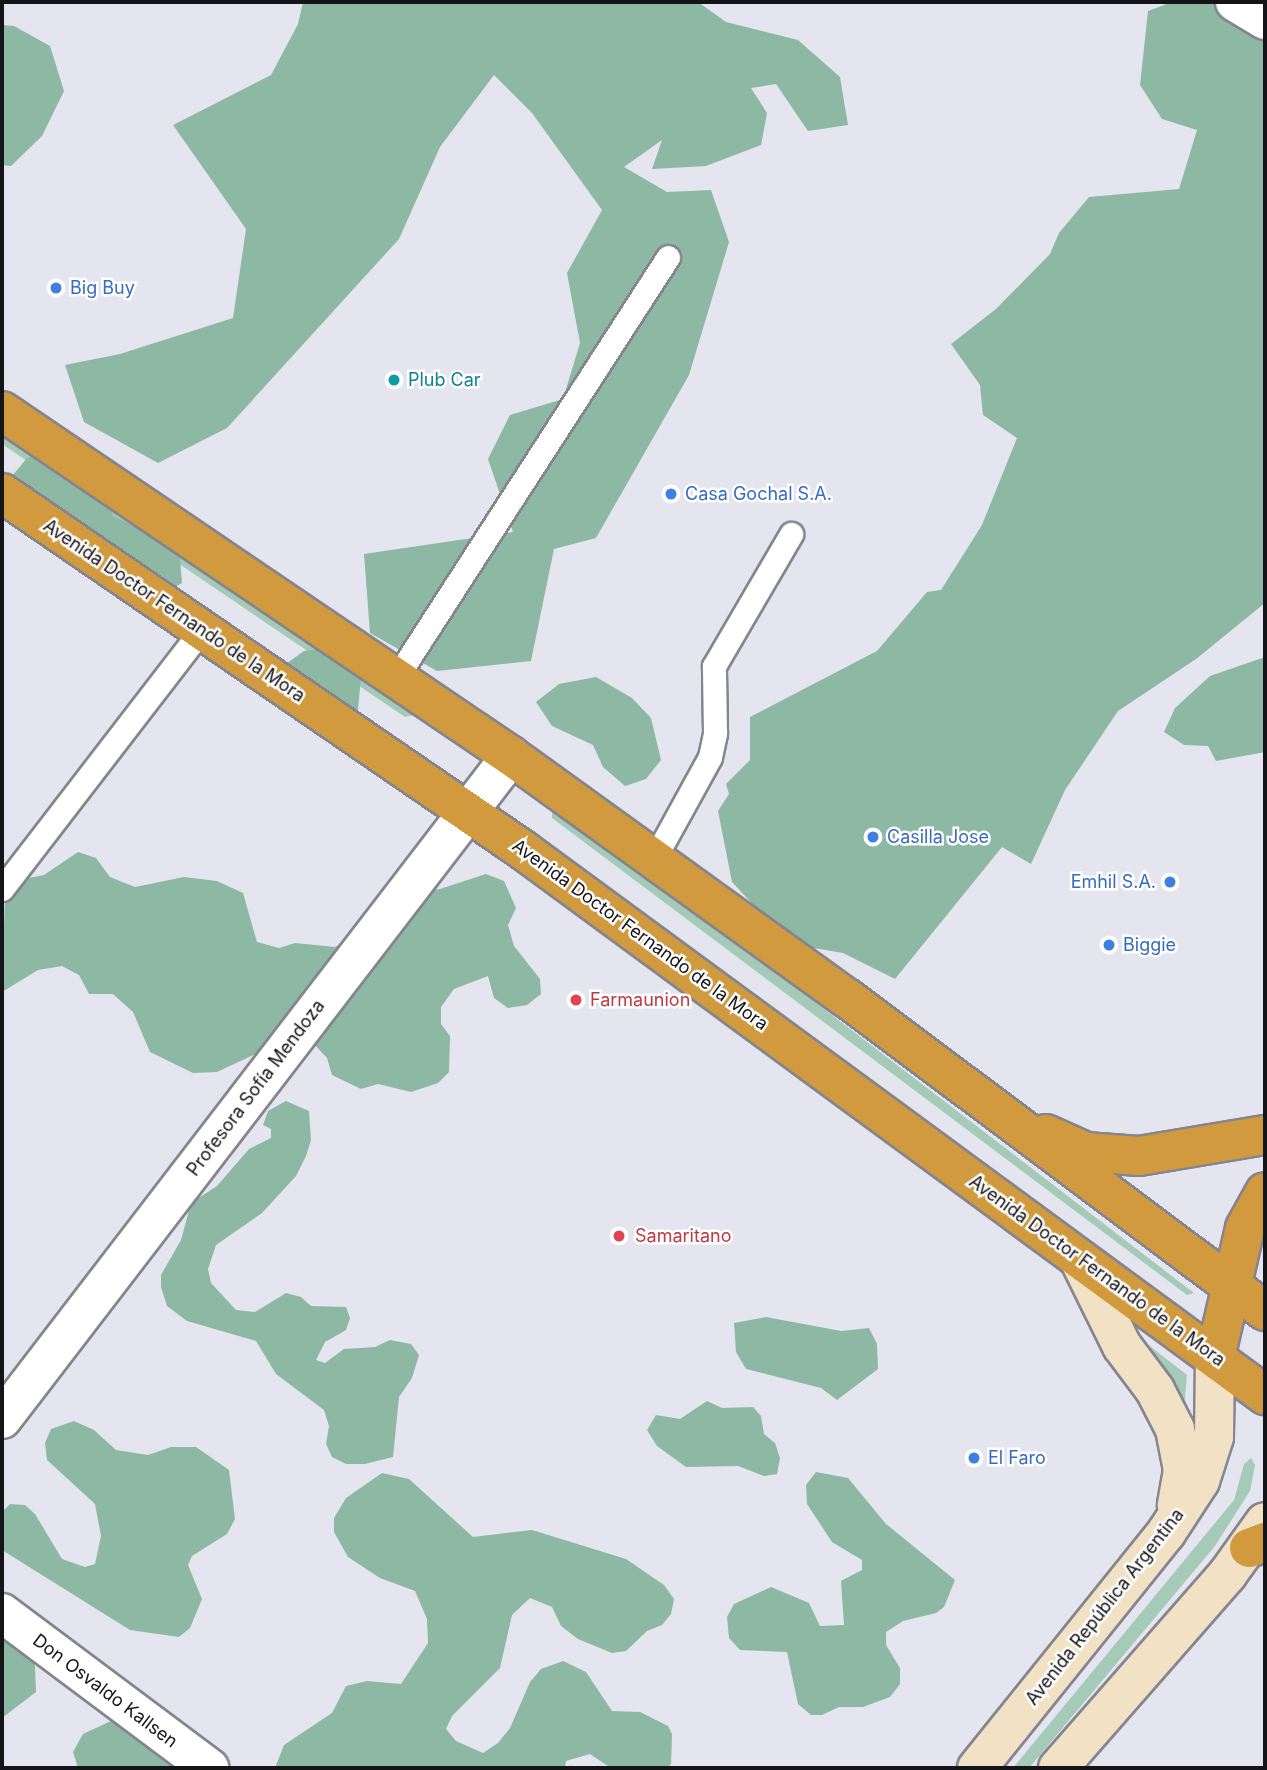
<!DOCTYPE html>
<html>
<head>
<meta charset="utf-8">
<style>
	body { margin:0 }
	#map { position:relative; width:1267px; height:1770px; overflow:hidden; background:#e4e5ef; font-family:Inter,sans-serif }
	div>[style] { position:absolute }
	.green>* { inset:0; background:#a5cbb8 }
	.forest>* { inset:0; background:#8db8a3 }
	.roads { filter:drop-shadow(2px 0 #84858e) drop-shadow(-2px 0 #84858e) drop-shadow(0 2px #84858e) drop-shadow(0 -2px #84858e) }
	.lane>* { height:23px; margin:-11.5px; padding:0 11.5px; transform-origin:11.5px; border-radius:11.5px; background:#fff }
	.street>* { height:38px; margin:-19px; padding:0 19px; transform-origin:19px; border-radius:19px; background:#fff }
	.secondary>* { height:38px; margin:-19px; padding:0 19px; transform-origin:19px; border-radius:19px; background:#f1e1c5 }
	.highway>* { height:38px; margin:-19px; padding:0 19px; transform-origin:19px; border-radius:19px; background:#d19a3f }
	.dots>* { width:19px; height:19px; translate:-50% -50%; box-sizing:border-box; border:4px solid #fff; border-radius:50% }
	span { translate:-50% -50%; white-space:nowrap; text-align:center; line-height:1.15; -webkit-text-stroke:5px #fff; paint-order:stroke }
	.shop-label { font-size:18px; color:#366cbe }
	.left { translate:0 -50%; text-align:left }
	.right { translate:-100% -50%; text-align:right }
	.culture-label { font-size:18px; color:#0d838f }
	.street-label { font-size:18px; color:#151519 }
	.health-label { font-size:18px; color:#be3a42 }
	.frame { position:absolute; inset:0; border:4px solid #151519; pointer-events:none }
</style>
</head>
<body>
<div id="map">
	<div class="green">
		<div style="clip-path:polygon(2px 428px,412px 708px,414px 715px,405px 717px,2px 444px)"></div>
		<div style="clip-path:polygon(552px 806px,561px 807px,1194px 1293px,1187px 1295px,552px 818px)"></div>
		<div style="clip-path:polygon(1142px 1340px,1187px 1375px,1184px 1409px,1143px 1342px)"></div>
		<div style="clip-path:polygon(1251px 1458px,1255px 1465px,1250px 1491px,1215px 1546px,1029px 1768px,1013px 1768px,1234px 1500px,1244px 1464px)"></div>
	</div>
	<div class="forest">
		<div style="clip-path:polygon(303px 2px,698px 2px,726px 22px,798px 40px,840px 77px,848px 125px,808px 131px,776px 84px,751px 88px,767px 113px,761px 145px,706px 166px,652px 169px,662px 140px,624px 167px,667px 192px,711px 190px,729px 242px,689px 375px,596px 538px,554px 549px,531px 661px,437px 671px,370px 633px,364px 554px,513px 532px,488px 459px,510px 415px,563px 399px,580px 343px,567px 273px,602px 210px,532px 113px,494px 75px,440px 147px,399px 239px,227px 428px,158px 463px,84px 422px,65px 365px,120px 354px,233px 318px,246px 229px,173px 125px,271px 75px,298px 24px)"></div>
		<div style="clip-path:polygon(1172px 2px,1227px 2px,1265px 34px,1265px 603px,1196px 659px,1118px 711px,1065px 790px,1031px 864px,1002px 847px,895px 979px,843px 953px,790px 944px,732px 882px,718px 811px,729px 794px,726px 784px,750px 760px,750px 717px,877px 651px,927px 592px,941px 590px,982px 525px,1017px 438px,983px 415px,980px 385px,951px 344px,996px 309px,1050px 254px,1059px 233px,1089px 197px,1179px 189px,1197px 130px,1162px 119px,1140px 85px,1148px 11px)"></div>
		<div style="clip-path:polygon(2px 25px,14px 26px,50px 46px,64px 91px,42px 136px,11px 166px,2px 165px)"></div>
		<div style="clip-path:polygon(59px 451px,103px 475px,113px 516px,179px 547px,182px 583px,152px 600px,97px 549px,78px 519px,59px 517px,7px 482px,27px 458px)"></div>
		<div style="clip-path:polygon(364px 642px,358px 710px,344px 723px,283px 666px,304px 651px)"></div>
		<div style="clip-path:polygon(1265px 657px,1265px 752px,1216px 761px,1208px 746px,1184px 745px,1164px 732px,1175px 708px,1210px 676px)"></div>
		<div style="clip-path:polygon(596px 677px,632px 698px,651px 718px,661px 760px,646px 779px,625px 786px,603px 767px,593px 745px,552px 726px,536px 702px,559px 684px)"></div>
		<div style="clip-path:polygon(78px 852px,96px 858px,110px 877px,135px 887px,184px 877px,217px 881px,243px 893px,257px 942px,279px 948px,295px 943px,335px 947px,347px 940px,367px 909px,390px 894px,440px 889px,486px 874px,504px 881px,516px 908px,508px 925px,514px 946px,540px 979px,541px 994px,527px 1005px,508px 1008px,494px 998px,488px 976px,454px 989px,441px 1007px,441px 1024px,450px 1036px,449px 1072px,438px 1083px,411px 1092px,378px 1084px,361px 1089px,332px 1075px,327px 1058px,314px 1044px,260px 1052px,217px 1072px,193px 1073px,150px 1052px,133px 1012px,113px 994px,89px 994px,79px 975px,62px 966px,38px 970px,2px 992px,5px 894px,23px 879px,44px 875px)"></div>
		<div style="clip-path:polygon(286px 1101px,309px 1111px,311px 1140px,306px 1156px,296px 1176px,262px 1213px,216px 1245px,208px 1269px,211px 1283px,236px 1310px,255px 1312px,286px 1293px,301px 1297px,311px 1306px,346px 1307px,350px 1318px,346px 1330px,325px 1342px,316px 1360px,325px 1363px,344px 1349px,375px 1347px,390px 1340px,411px 1344px,419px 1355px,412px 1378px,399px 1397px,393px 1457px,365px 1464px,346px 1464px,332px 1457px,326px 1444px,329px 1426px,324px 1410px,276px 1374px,256px 1341px,187px 1321px,167px 1306px,161px 1287px,161px 1275px,181px 1240px,191px 1203px,217px 1186px,249px 1149px,271px 1138px,271px 1129px,263px 1125px,268px 1111px)"></div>
		<div style="clip-path:polygon(766px 1317px,841px 1331px,869px 1328px,877px 1344px,878px 1369px,837px 1400px,821px 1388px,746px 1369px,736px 1352px,734px 1323px)"></div>
		<div style="clip-path:polygon(707px 1401px,722px 1408px,753px 1407px,761px 1416px,764px 1434px,775px 1443px,780px 1458px,777px 1474px,764px 1476px,738px 1466px,686px 1467px,657px 1446px,647px 1430px,656px 1415px,680px 1419px)"></div>
		<div style="clip-path:polygon(74px 1421px,94px 1430px,116px 1450px,148px 1455px,171px 1447px,196px 1447px,229px 1470px,235px 1519px,227px 1534px,192px 1556px,188px 1565px,202px 1599px,190px 1628px,179px 1637px,130px 1630px,2px 1550px,2px 1512px,10px 1504px,25px 1505px,35px 1514px,62px 1559px,85px 1567px,95px 1564px,101px 1536px,95px 1504px,47px 1460px,45px 1443px,51px 1429px)"></div>
		<div style="clip-path:polygon(816px 1472px,848px 1478px,886px 1524px,955px 1580px,944px 1607px,936px 1613px,903px 1621px,886px 1632px,886px 1645px,900px 1668px,900px 1684px,890px 1697px,863px 1707px,839px 1707px,822px 1715px,811px 1715px,798px 1704px,787px 1652px,740px 1650px,729px 1638px,727px 1617px,734px 1604px,771px 1587px,809px 1603px,820px 1626px,844px 1625px,841px 1581px,862px 1570px,862px 1560px,832px 1542px,807px 1504px,806px 1485px)"></div>
		<div style="clip-path:polygon(382px 1473px,409px 1479px,473px 1537px,532px 1530px,626px 1559px,664px 1585px,674px 1599px,671px 1614px,662px 1625px,647px 1631px,626px 1651px,612px 1653px,578px 1639px,561px 1626px,552px 1607px,530px 1598px,512px 1615px,500px 1668px,452px 1716px,446px 1729px,456px 1741px,483px 1753px,498px 1743px,510px 1728px,530px 1682px,541px 1669px,563px 1661px,586px 1672px,612px 1711px,640px 1712px,668px 1726px,672px 1734px,671px 1764px,667px 1768px,611px 1768px,590px 1754px,566px 1761px,565px 1768px,275px 1768px,284px 1745px,332px 1713px,346px 1686px,367px 1681px,401px 1684px,428px 1643px,427px 1619px,415px 1591px,380px 1578px,348px 1557px,334px 1532px,334px 1518px,346px 1498px)"></div>
		<div style="clip-path:polygon(2px 1603px,34px 1644px,36px 1692px,2px 1718px)"></div>
		<div style="clip-path:polygon(113px 1720px,171px 1728px,231px 1768px,78px 1768px,73px 1752px,83px 1734px)"></div>
	</div>
	<div class="roads">
		<div class="lane">
			<div style="left:396px;top:678px;width:501px;rotate:-57.13deg"></div>
			<div style="left:654px;top:859px;width:116px;rotate:-61.2deg"></div>
			<div style="left:710px;top:757px;width:25px;rotate:-78deg"></div>
			<div style="left:715px;top:733px;width:67px;rotate:-90.9deg"></div>
			<div style="left:714px;top:666px;width:153px;rotate:-59.7deg"></div>
			<div style="left:2px;top:889px;width:328px;rotate:-52.4deg"></div>
		</div>
		<div class="street">
			<div style="left:1235px;top:2px;width:35px;rotate:31deg"></div>
			<div style="left:2px;top:1419px;width:836px;rotate:-52.49deg"></div>
			<div style="left:2px;top:1613px;width:259px;rotate:36.8deg"></div>
		</div>
		<div class="secondary">
			<div style="left:1079px;top:1259px;width:97px;rotate:63.7deg"></div>
			<div style="left:1122px;top:1346px;width:55px;rotate:53.1deg"></div>
			<div style="left:1155px;top:1390px;width:44px;rotate:62.9deg"></div>
			<div style="left:1175px;top:1429px;width:42px;rotate:79deg"></div>
			<div style="left:1183px;top:1470px;width:36px;rotate:100deg"></div>
			<div style="left:977px;top:1768px;width:302px;rotate:-51.2deg"></div>
			<div style="left:1166px;top:1533px;width:62px;rotate:-56.8deg"></div>
			<div style="left:1200px;top:1481px;width:46px;rotate:-72.3deg"></div>
			<div style="left:1214px;top:1437px;width:79px;rotate:-89.3deg"></div>
			<div style="left:1058px;top:1768px;width:257px;rotate:-48.8deg"></div>
			<div style="left:1227px;top:1575px;width:65px;rotate:-54.4deg"></div>
		</div>
		<div class="highway">
			<div style="left:2px;top:411px;width:615px;rotate:34.13deg"></div>
			<div style="left:511px;top:756px;width:414px;rotate:35.8deg"></div>
			<div style="left:847px;top:998px;width:522px;rotate:36.83deg"></div>
			<div style="left:2px;top:493px;width:632px;rotate:34.42deg"></div>
			<div style="left:523px;top:850px;width:921px;rotate:36.3deg"></div>
			<div style="left:1046px;top:1134px;width:44px;rotate:24.2deg"></div>
			<div style="left:1086px;top:1152px;width:53px;rotate:4.3deg"></div>
			<div style="left:1139px;top:1156px;width:128px;rotate:-9.5deg"></div>
			<div style="left:1215px;top:1358px;width:133px;rotate:-77deg"></div>
			<div style="left:1245px;top:1228px;width:41px;rotate:-60.9deg"></div>
			<div style="left:1249px;top:1548px;width:17px;rotate:-21deg"></div>
		</div>
	</div>
	<div class="dots">
		<div style="left:56px;top:288px;background:#3f7fe0"></div>
		<div style="left:394px;top:380px;background:#0f9aa8"></div>
		<div style="left:671px;top:494px;background:#3f7fe0"></div>
		<div style="left:873px;top:837px;background:#3f7fe0"></div>
		<div style="left:1170px;top:882px;background:#3f7fe0"></div>
		<div style="left:1109px;top:945px;background:#3f7fe0"></div>
		<div style="left:576px;top:1000px;background:#e0444e"></div>
		<div style="left:619px;top:1236px;background:#e0444e"></div>
		<div style="left:974px;top:1458px;background:#3f7fe0"></div>
	</div>
	<div class="shop-label">
		<span class="left" style="left:70px;top:288px">Big Buy</span>
		<span class="left" style="left:685px;top:494px">Casa Gochal S.A.</span>
		<span class="left" style="left:887px;top:837px">Casilla Jose</span>
		<span class="right" style="left:1156px;top:882px">Emhil S.A.</span>
		<span class="left" style="left:1123px;top:945px">Biggie</span>
		<span class="left" style="left:988px;top:1458px">El Faro</span>
	</div>
	<div class="culture-label">
		<span class="left" style="left:408px;top:380px">Plub Car</span>
	</div>
	<div class="street-label">
		<span style="left:174px;top:611px;rotate:34deg">Avenida Doctor Fernando de la Mora</span>
		<span style="left:640px;top:935px;rotate:36deg">Avenida Doctor Fernando de la Mora</span>
		<span style="left:256px;top:1088px;rotate:-53deg">Profesora Sofía Mendoza</span>
		<span style="left:1097px;top:1271px;rotate:36deg">Avenida Doctor Fernando de la Mora</span>
		<span style="left:1105px;top:1607px;rotate:-52deg">Avenida República Argentina</span>
		<span style="left:105px;top:1691px;rotate:37deg">Don Osvaldo Kallsen</span>
	</div>
	<div class="health-label">
		<span class="left" style="left:590px;top:1000px">Farmaunion</span>
		<span class="left" style="left:635px;top:1236px">Samaritano</span>
	</div>
	<div class="frame"></div>
</div>
</body>
</html>
